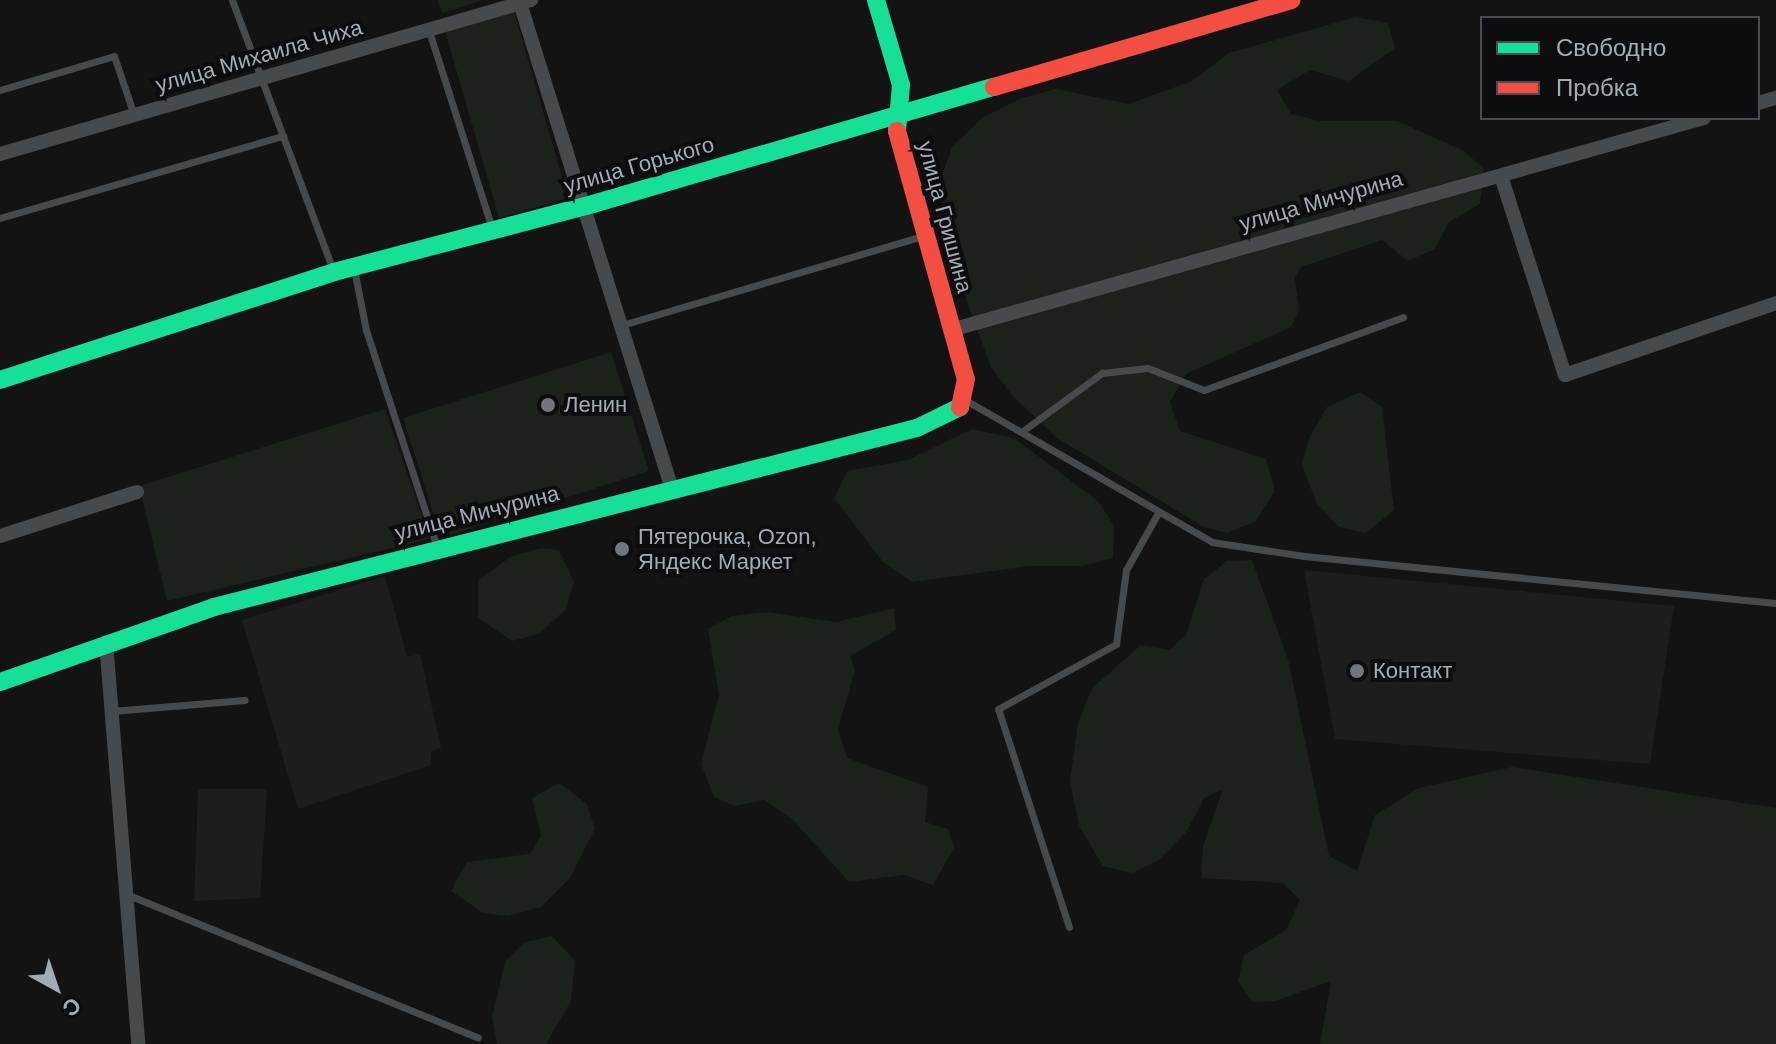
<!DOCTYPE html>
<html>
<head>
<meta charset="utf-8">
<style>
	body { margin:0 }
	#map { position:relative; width:1776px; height:1044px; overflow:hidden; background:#131313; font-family:Arial,sans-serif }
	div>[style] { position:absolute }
	.built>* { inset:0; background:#1d1d1f }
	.green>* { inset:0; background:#1b211b }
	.lane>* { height:7px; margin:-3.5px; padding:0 3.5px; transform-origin:3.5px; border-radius:3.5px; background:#474a4c }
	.street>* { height:14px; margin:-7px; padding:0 7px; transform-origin:7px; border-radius:7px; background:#474a4c }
	.fast>* { height:18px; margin:-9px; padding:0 9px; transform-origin:9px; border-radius:9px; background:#16e098 }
	.jam>* { height:18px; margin:-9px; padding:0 9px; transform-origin:9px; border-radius:9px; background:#f24e42 }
	.dots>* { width:22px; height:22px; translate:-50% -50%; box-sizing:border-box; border:4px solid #0d0d0f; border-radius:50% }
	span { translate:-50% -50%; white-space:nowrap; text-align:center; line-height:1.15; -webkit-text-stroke:8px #0d0d0f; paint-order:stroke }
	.street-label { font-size:22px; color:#a3acb4 }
	.poi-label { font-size:22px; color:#a3acb4 }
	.left { translate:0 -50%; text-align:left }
	.legend { position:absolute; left:1480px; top:16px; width:280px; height:104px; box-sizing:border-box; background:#0d0d0f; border:2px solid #494d51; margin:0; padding:10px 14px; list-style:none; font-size:24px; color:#a3acb4 }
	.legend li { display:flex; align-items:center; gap:16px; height:40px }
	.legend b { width:40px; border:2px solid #494d51 }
	.north { position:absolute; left:16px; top:948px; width:80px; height:80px; -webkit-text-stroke:6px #0d0d0f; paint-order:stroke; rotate:140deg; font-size:22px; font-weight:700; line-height:32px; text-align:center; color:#a3acb4 }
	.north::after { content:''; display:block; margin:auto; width:28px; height:36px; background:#a3acb4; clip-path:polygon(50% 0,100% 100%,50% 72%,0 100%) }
</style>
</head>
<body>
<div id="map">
	<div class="built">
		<div style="clip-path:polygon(1304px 570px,1674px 606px,1650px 764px,1335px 739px)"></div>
		<div style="clip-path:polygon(385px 576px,407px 657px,420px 654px,441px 748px,431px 752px,431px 765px,298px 809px,242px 620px)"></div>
		<div style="clip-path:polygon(198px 789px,267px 789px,260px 898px,194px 901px)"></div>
	</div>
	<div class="green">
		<div style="clip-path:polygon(438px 0,483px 0,442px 13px)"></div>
		<div style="clip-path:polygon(514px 11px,568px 198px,499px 218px,445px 31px)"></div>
		<div style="clip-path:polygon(1356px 17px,1388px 23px,1395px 48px,1349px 81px,1310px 70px,1277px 90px,1291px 114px,1320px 121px,1397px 121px,1464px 151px,1484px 169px,1480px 204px,1449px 222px,1435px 249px,1408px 261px,1382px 240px,1301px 267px,1295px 278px,1299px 311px,1291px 327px,1186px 374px,1170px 402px,1180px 431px,1266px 459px,1275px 491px,1255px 522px,1227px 533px,1204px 527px,1057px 438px,1012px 395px,991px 367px,957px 274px,939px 184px,952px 147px,982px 118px,1022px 98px,1056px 89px,1129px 104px,1192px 81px,1229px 53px)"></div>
		<div style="clip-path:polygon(611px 352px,649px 471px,441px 538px,403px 418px)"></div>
		<div style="clip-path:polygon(1360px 392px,1382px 407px,1394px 510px,1366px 533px,1339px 527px,1317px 504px,1302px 465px,1309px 438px,1327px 407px)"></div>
		<div style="clip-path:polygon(385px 409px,430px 539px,167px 601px,139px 486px)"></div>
		<div style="clip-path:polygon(972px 429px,1014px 438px,1099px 502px,1114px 526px,1113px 558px,1083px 566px,1029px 566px,912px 582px,883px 562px,834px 498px,847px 471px,908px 460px)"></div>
		<div style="clip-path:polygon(541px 548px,559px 550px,574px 582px,566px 609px,539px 634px,512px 641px,478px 618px,478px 581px,510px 557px)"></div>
		<div style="clip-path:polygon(1252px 560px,1288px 659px,1329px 856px,1357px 871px,1375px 815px,1419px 788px,1512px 767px,1776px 808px,1776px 1044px,1320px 1044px,1331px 981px,1275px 1001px,1252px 1002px,1238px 981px,1244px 955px,1286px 930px,1300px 900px,1283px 883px,1201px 878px,1203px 846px,1223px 789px,1204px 798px,1187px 831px,1159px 860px,1132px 873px,1103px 866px,1079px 826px,1070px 781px,1078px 723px,1092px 688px,1141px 645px,1169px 650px,1186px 635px,1204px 579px,1227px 561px)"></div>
		<div style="clip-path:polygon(894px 608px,896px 630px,850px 656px,855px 670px,838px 729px,847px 758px,928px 787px,925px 822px,948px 829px,954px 848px,933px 885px,904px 875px,849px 882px,792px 819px,764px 800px,735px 806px,714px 797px,701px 764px,719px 695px,708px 629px,732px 616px,767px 612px,836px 622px)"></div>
		<div style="clip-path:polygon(559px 783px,587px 804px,595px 829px,570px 878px,541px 907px,508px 916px,483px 913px,451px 891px,467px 862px,530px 854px,541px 835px,532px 798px)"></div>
		<div style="clip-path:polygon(552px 936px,575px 961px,571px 1001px,546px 1044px,497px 1044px,492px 1017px,505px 962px,525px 942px)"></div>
	</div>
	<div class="lane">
		<div style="left:232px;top:0;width:285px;rotate:69.5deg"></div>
		<div style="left:429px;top:31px;width:208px;rotate:72.3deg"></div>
		<div style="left:0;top:90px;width:119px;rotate:-16.6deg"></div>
		<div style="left:114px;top:56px;width:62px;rotate:71.3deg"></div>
		<div style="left:0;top:218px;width:295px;rotate:-16.2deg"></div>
		<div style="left:354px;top:269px;width:62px;rotate:78.9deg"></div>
		<div style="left:366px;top:330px;width:228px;rotate:71.9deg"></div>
		<div style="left:622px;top:325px;width:313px;rotate:-16.5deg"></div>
		<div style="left:967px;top:401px;width:283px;rotate:29.9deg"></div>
		<div style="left:1212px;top:542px;width:93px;rotate:8.7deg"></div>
		<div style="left:1304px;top:556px;width:474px;rotate:5.7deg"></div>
		<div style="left:1024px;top:430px;width:97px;rotate:-36.2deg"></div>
		<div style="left:1102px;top:373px;width:46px;rotate:-6.2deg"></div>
		<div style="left:1148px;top:368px;width:60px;rotate:21.4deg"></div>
		<div style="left:1204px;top:390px;width:212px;rotate:-20.1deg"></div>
		<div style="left:112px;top:711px;width:133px;rotate:-4.7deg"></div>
		<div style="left:126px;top:894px;width:380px;rotate:22.2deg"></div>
		<div style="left:1069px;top:927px;width:229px;rotate:-108deg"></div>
		<div style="left:998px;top:709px;width:135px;rotate:-28.8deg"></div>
		<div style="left:1116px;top:644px;width:75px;rotate:-82.3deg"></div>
		<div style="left:1126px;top:570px;width:65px;rotate:-60.7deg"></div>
	</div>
	<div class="street">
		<div style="left:519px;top:0;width:512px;rotate:72.63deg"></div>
		<div style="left:1758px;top:103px;width:19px;rotate:-16deg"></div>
		<div style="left:0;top:154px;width:553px;rotate:-16.17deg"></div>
		<div style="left:1501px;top:176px;width:209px;rotate:72.2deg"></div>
		<div style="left:1565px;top:375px;width:223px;rotate:-18.8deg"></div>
		<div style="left:951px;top:330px;width:782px;rotate:-15.72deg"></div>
		<div style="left:0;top:536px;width:144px;rotate:-17.8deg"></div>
		<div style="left:106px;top:642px;width:403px;rotate:85.4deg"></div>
	</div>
	<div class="fast">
		<div style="left:876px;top:0;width:89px;rotate:73.6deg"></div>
		<div style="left:901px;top:85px;width:46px;rotate:95deg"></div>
		<div style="left:0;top:380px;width:351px;rotate:-17.9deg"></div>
		<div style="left:334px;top:272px;width:260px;rotate:-14.7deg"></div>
		<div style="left:586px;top:206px;width:425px;rotate:-16.3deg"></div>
		<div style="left:0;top:682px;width:227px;rotate:-19.3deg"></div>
		<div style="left:214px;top:607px;width:725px;rotate:-14.29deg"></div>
		<div style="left:917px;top:428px;width:48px;rotate:-26deg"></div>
	</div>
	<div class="jam">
		<div style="left:994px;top:87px;width:310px;rotate:-16.3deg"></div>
		<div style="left:897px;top:131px;width:257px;rotate:74.5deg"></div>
		<div style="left:966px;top:379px;width:29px;rotate:102deg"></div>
	</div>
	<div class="dots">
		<div style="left:548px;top:405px;background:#71767c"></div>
		<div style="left:622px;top:549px;background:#71767c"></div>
		<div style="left:1357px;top:671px;background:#71767c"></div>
	</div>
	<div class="street-label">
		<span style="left:259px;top:56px;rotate:-16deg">улица Михаила Чиха</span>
		<span style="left:639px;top:165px;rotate:-16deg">улица Горького</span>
		<span style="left:1321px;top:201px;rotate:-16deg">улица Мичурина</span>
		<span style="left:945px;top:217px;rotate:75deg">улица Гришина</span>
		<span style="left:477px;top:513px;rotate:-14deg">улица Мичурина</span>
	</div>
	<div class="poi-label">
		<span class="left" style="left:564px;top:405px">Ленин</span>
		<span class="left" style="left:638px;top:549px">Пятерочка, Ozon,<br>Яндекс Маркет</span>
		<span class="left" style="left:1373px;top:671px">Контакт</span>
	</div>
	<ul class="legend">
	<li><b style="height:10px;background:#16e098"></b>Свободно</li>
	<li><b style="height:10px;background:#f24e42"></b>Пробка</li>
	</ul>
	<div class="north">С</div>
</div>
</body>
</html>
